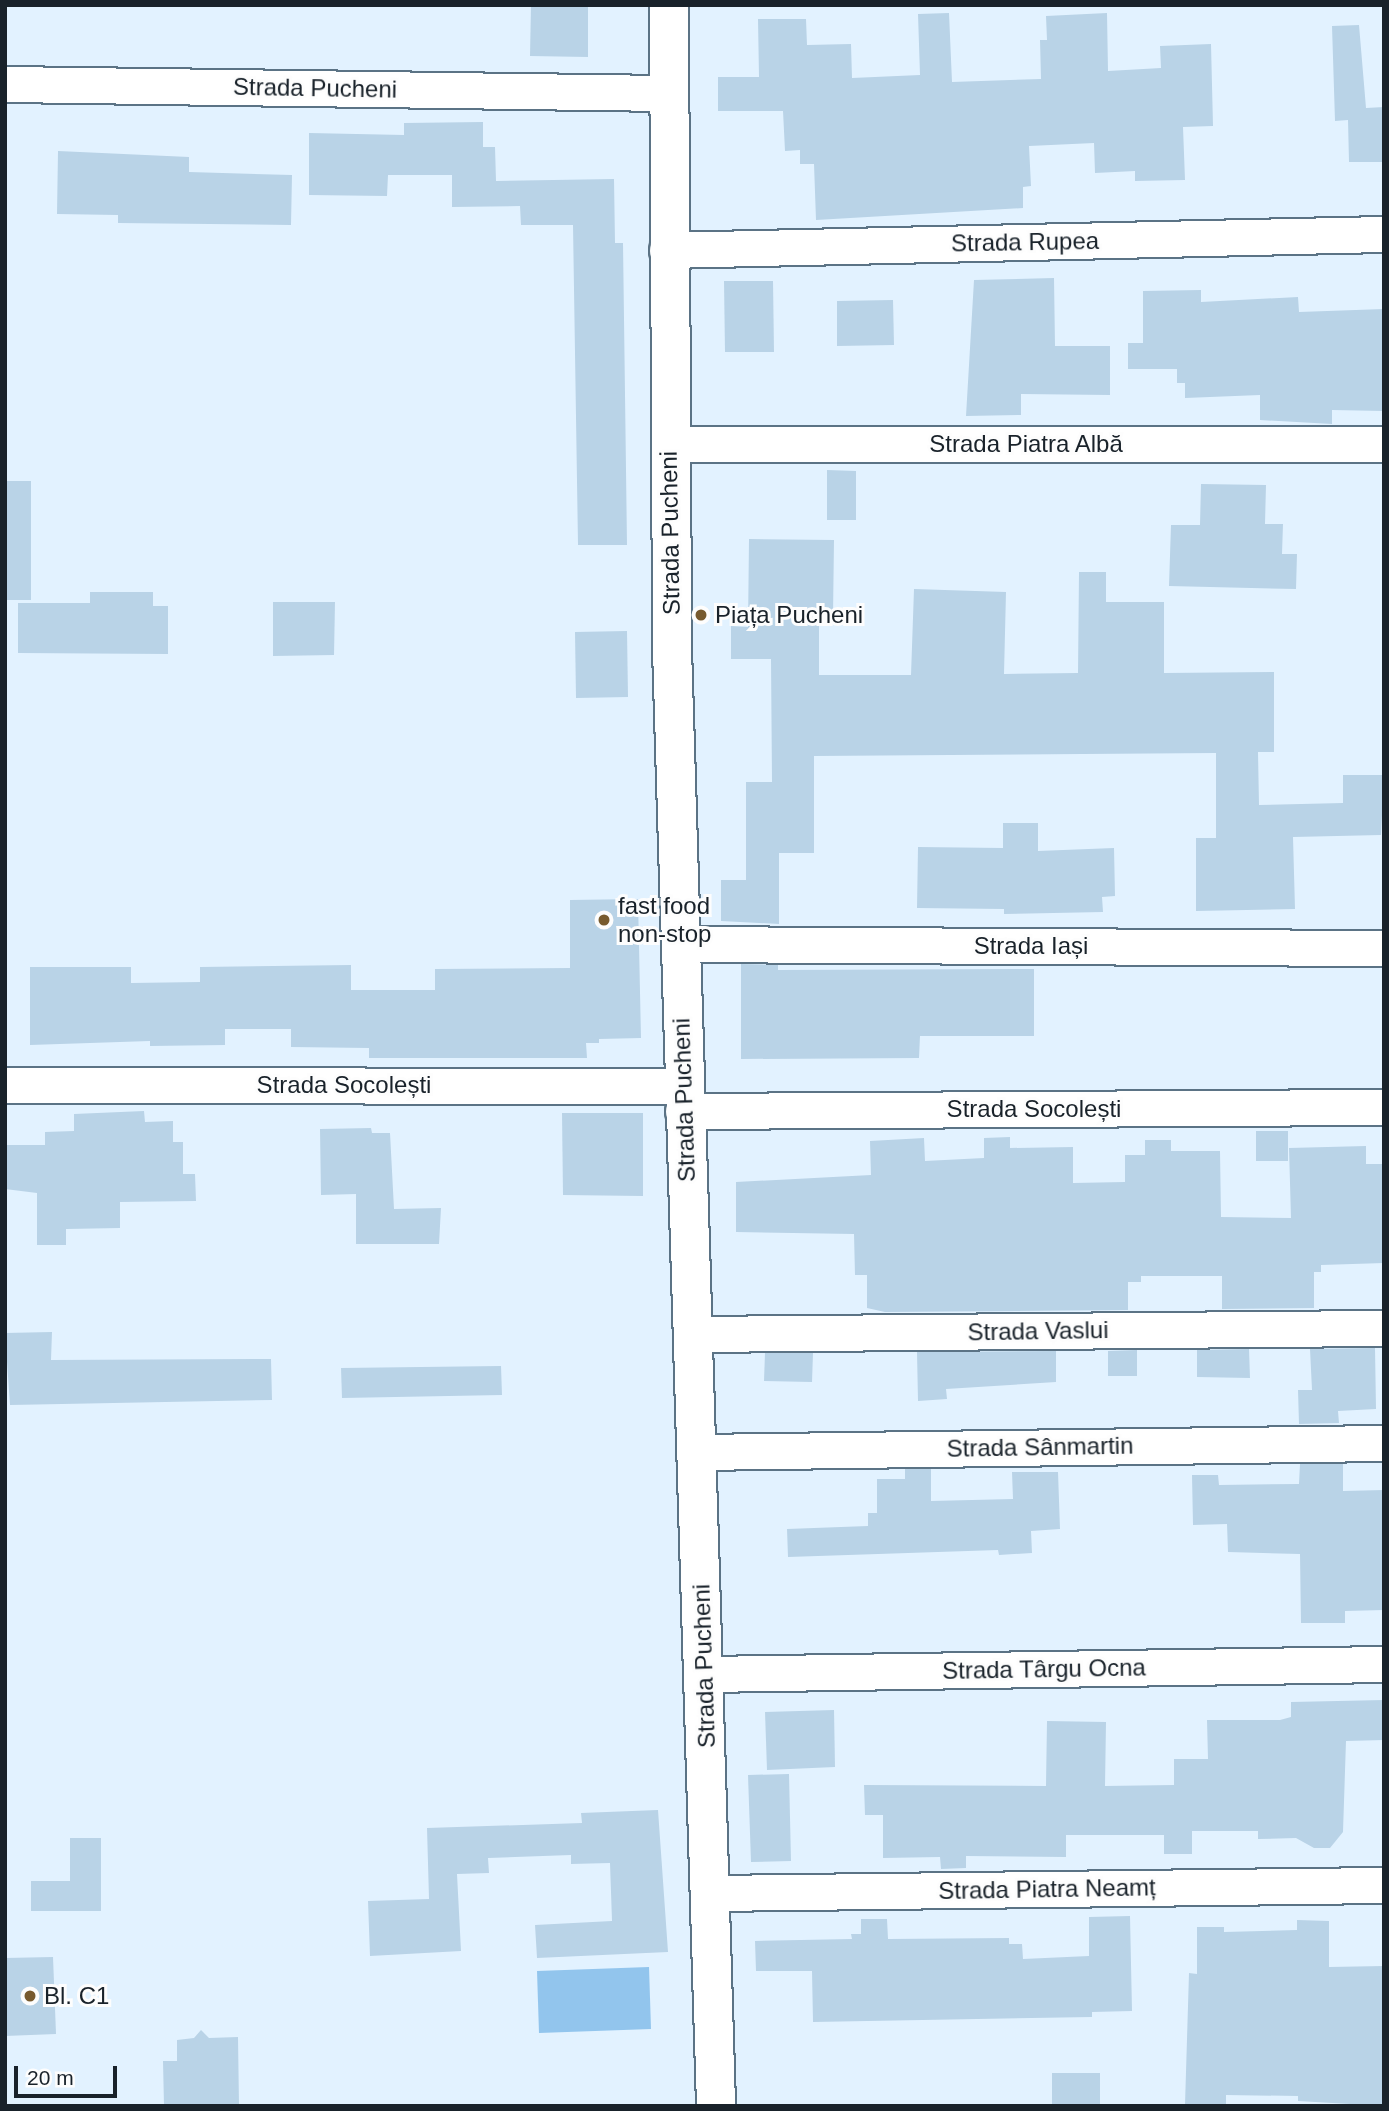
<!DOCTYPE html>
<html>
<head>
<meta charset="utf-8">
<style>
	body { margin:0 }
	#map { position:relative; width:1389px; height:2111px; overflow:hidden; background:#e2f2ff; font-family:Arial,sans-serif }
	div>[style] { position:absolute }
	.green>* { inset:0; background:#92c5ed }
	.building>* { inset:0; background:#b9d3e7 }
	.roads { filter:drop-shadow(2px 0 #5b7385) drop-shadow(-2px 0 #5b7385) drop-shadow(0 2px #5b7385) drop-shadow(0 -2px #5b7385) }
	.minor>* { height:35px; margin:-17.5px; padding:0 17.5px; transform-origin:17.5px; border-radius:17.5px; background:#fff }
	.tertiary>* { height:38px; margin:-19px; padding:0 19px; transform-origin:19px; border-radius:19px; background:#fff }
	.dots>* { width:19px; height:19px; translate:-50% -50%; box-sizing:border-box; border:4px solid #fdfdfd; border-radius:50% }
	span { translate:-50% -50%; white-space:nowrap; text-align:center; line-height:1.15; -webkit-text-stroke:6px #fdfdfd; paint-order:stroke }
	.street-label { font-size:24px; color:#19222a }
	.poi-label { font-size:24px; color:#19222a }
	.left { translate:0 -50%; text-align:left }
	.frame { position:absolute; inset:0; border:7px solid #19222a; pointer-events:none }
	.scale { position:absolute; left:14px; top:2066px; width:103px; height:32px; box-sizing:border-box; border:4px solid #19222a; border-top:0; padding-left:9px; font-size:21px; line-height:24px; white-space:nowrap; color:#19222a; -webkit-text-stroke:5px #fdfdfd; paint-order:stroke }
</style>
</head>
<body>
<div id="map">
	<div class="green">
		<div style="clip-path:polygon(649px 1967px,651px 2029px,539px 2033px,537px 1971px)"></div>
	</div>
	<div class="building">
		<div style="clip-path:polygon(531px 5px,588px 5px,588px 57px,530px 56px)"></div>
		<div style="clip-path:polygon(949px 13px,952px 82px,1041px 79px,1040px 40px,1047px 40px,1046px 16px,1107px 13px,1108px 71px,1161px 68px,1160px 46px,1211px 44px,1213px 126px,1183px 127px,1185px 180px,1135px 181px,1135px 171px,1095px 173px,1094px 143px,1029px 146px,1031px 186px,1023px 187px,1023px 208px,816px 220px,814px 164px,800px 164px,800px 150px,785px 151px,783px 111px,718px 111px,718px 77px,759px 77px,758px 19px,806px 19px,807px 45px,851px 44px,852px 78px,920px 75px,918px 14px)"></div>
		<div style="clip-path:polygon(1359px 25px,1366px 108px,1384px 107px,1384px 162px,1349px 162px,1348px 120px,1335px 121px,1332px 26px)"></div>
		<div style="clip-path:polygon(483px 122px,483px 147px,495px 147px,496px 181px,614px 179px,615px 243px,623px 243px,627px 545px,578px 545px,573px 225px,521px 225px,520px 206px,452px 207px,452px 175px,388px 175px,387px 196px,309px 195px,309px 133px,404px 135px,404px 123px)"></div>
		<div style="clip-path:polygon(58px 151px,189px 157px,189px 172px,292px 175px,291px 225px,118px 223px,118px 215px,57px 214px)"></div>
		<div style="clip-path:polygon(1054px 278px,1055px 346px,1110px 346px,1110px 395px,1021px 394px,1021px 415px,966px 416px,974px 280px)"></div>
		<div style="clip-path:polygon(724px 281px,773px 281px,774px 352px,725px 352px)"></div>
		<div style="clip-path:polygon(1201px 290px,1201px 302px,1298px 297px,1299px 312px,1384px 309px,1384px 411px,1332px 410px,1332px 424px,1260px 420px,1260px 395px,1185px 398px,1185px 383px,1177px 383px,1177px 369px,1128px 369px,1128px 343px,1143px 343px,1143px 291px)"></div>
		<div style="clip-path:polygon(893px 300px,894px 345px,837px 346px,837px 301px)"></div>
		<div style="clip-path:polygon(827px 470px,856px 471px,856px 520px,827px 520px)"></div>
		<div style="clip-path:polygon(5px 481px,31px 481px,31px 600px,5px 600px)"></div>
		<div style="clip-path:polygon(1201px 484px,1266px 485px,1265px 524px,1283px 524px,1282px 554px,1297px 554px,1296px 589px,1169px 586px,1171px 525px,1200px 525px)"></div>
		<div style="clip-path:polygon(749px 539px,834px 540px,833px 616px,819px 616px,819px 675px,911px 675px,914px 589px,1006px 592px,1004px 674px,1078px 673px,1079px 572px,1106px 572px,1106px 602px,1164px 602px,1164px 673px,1274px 672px,1274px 752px,1258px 752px,1259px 805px,1343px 803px,1343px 775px,1384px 775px,1381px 835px,1293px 837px,1295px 909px,1196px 911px,1196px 838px,1216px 838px,1216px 753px,814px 756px,814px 853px,779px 853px,779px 924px,721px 921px,721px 880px,746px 880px,746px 782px,772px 782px,771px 659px,731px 659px,731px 626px,748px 627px)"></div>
		<div style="clip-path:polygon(90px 592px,153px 592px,153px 606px,168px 606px,168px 654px,18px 653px,18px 603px,90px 603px)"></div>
		<div style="clip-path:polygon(273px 602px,335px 602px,334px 655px,273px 656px)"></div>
		<div style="clip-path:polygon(627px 631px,628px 697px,576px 698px,575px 632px)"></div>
		<div style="clip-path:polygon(1003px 823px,1038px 823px,1038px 851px,1114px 848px,1115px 896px,1102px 897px,1103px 912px,1004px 914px,1004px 909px,917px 908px,918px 847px,1003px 848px)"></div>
		<div style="clip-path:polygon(638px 899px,641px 1038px,599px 1039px,599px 1043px,586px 1043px,587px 1058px,369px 1058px,369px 1048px,291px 1047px,291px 1029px,225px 1029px,225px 1045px,150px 1046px,150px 1041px,30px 1045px,30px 967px,131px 967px,131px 983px,200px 982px,200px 967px,351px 965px,351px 990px,435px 990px,435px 969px,570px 968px,570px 900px)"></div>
		<div style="clip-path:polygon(741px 964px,778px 965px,778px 970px,1034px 969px,1034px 1036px,920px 1036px,919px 1058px,741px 1059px)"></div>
		<div style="clip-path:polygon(144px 1111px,145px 1122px,173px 1121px,173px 1142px,183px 1142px,183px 1174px,195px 1174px,196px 1201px,120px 1202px,120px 1228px,66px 1229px,66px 1245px,37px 1245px,37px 1193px,5px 1189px,5px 1145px,45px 1145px,45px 1132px,74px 1131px,74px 1114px)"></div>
		<div style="clip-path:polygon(562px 1113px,643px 1113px,643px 1196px,563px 1195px)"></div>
		<div style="clip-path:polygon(371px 1128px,372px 1133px,390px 1133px,394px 1209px,441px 1208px,439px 1244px,356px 1244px,356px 1194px,321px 1195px,320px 1129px)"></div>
		<div style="clip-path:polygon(1256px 1131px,1288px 1131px,1288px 1161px,1256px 1161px)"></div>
		<div style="clip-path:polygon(1010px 1137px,1010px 1148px,1073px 1147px,1073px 1183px,1125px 1182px,1125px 1155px,1145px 1155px,1145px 1140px,1171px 1140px,1171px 1151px,1220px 1151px,1221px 1217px,1291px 1218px,1289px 1148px,1366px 1146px,1366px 1164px,1384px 1164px,1384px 1263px,1321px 1265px,1321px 1272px,1314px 1272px,1314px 1308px,1222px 1309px,1222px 1276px,1141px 1276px,1141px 1282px,1128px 1282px,1128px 1310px,885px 1312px,867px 1308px,867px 1275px,855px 1275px,854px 1234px,736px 1232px,736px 1182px,871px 1175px,870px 1141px,924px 1138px,925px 1161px,984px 1158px,984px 1138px)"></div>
		<div style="clip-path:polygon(52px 1332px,51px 1360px,271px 1359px,272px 1400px,10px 1405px,5px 1333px)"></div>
		<div style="clip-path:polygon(1375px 1348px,1376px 1409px,1338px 1411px,1339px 1423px,1299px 1424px,1298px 1390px,1312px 1390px,1310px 1349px)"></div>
		<div style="clip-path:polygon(1249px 1349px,1250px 1378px,1197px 1377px,1197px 1350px)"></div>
		<div style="clip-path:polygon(1137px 1350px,1137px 1376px,1108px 1376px,1108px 1351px)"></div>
		<div style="clip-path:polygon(1056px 1351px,1056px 1382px,946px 1389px,947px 1399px,918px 1401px,917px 1352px)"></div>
		<div style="clip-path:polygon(765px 1353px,813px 1353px,812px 1382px,764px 1381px)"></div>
		<div style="clip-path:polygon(501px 1366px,502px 1395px,342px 1398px,341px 1368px)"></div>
		<div style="clip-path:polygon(1300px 1464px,1343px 1464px,1343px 1491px,1384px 1490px,1384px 1610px,1345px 1611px,1345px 1623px,1301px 1623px,1300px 1554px,1228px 1552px,1227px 1524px,1193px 1525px,1192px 1475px,1218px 1475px,1219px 1485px,1299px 1484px)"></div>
		<div style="clip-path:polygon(905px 1469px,931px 1469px,931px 1501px,1013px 1499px,1012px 1472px,1058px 1472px,1060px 1529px,1031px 1531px,1032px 1553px,999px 1555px,998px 1550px,788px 1557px,787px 1529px,868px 1526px,868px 1513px,877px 1513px,877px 1479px,905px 1479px)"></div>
		<div style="clip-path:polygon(1384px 1700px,1384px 1740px,1346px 1741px,1343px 1832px,1330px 1848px,1314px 1848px,1296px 1838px,1258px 1839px,1258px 1831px,1192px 1831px,1192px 1854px,1164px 1854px,1164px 1835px,1066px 1835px,1066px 1857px,966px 1856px,966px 1868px,941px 1869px,940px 1857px,883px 1858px,883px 1815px,865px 1815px,864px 1785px,1046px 1786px,1047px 1721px,1106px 1722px,1105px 1786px,1174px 1785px,1174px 1759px,1208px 1759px,1207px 1720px,1280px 1720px,1291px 1717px,1291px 1702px)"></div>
		<div style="clip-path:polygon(834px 1710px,835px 1767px,767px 1770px,765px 1712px)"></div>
		<div style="clip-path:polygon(789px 1774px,791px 1861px,751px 1862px,748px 1775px)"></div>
		<div style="clip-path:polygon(658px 1810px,668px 1952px,537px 1958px,535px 1925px,612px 1921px,610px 1863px,571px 1864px,571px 1855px,488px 1858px,489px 1873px,457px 1874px,461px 1951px,370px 1956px,368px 1901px,429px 1899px,427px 1828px,582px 1823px,581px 1813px)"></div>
		<div style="clip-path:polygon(70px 1838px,101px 1838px,101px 1911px,31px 1911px,31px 1881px,70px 1881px)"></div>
		<div style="clip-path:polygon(1130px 1916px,1132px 2011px,1092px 2012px,1092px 2017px,813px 2022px,812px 1971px,756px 1971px,755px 1941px,852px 1939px,851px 1934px,861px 1934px,861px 1919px,887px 1919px,888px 1939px,1009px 1938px,1009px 1944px,1022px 1944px,1023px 1959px,1089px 1956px,1089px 1917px)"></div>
		<div style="clip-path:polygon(1297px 1920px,1329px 1921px,1329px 1967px,1384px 1966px,1384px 2106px,1298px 2101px,1298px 2096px,1226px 2095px,1226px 2105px,1185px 2105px,1189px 1973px,1197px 1974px,1197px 1927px,1224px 1927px,1224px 1932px,1297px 1930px)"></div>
		<div style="clip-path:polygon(53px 1957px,56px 2034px,5px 2036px,5px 1958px)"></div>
		<div style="clip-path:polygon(201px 2030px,209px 2038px,238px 2037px,239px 2106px,164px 2106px,163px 2061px,177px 2061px,177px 2040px,194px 2038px)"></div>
		<div style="clip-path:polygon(1052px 2073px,1100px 2073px,1100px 2106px,1052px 2106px)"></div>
	</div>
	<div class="roads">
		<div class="minor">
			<div style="left:5px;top:84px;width:662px;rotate:0.78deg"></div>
			<div style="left:667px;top:250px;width:717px;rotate:-1.28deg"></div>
			<div style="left:669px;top:444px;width:715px"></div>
			<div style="left:679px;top:944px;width:705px;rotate:0.33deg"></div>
			<div style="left:5px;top:1085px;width:678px;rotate:0.08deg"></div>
			<div style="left:683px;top:1111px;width:701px;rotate:-0.33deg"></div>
			<div style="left:692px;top:1334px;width:692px;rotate:-0.5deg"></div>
			<div style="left:696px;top:1452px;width:688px;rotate:-0.75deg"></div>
			<div style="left:704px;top:1674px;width:680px;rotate:-0.84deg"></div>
			<div style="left:710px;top:1893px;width:674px;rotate:-0.68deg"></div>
		</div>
		<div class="tertiary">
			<div style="left:669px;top:5px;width:643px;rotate:89.73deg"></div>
			<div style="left:672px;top:648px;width:1459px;rotate:88.27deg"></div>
		</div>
	</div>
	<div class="dots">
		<div style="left:701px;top:615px;background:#775a2e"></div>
		<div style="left:604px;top:920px;background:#775a2e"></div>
		<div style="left:30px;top:1996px;background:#775a2e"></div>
	</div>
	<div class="street-label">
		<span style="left:315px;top:88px;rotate:1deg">Strada Pucheni</span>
		<span style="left:1025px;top:242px;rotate:-1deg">Strada Rupea</span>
		<span style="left:1026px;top:444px">Strada Piatra Albă</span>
		<span style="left:670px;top:533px;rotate:-91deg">Strada Pucheni</span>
		<span style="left:1031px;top:946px">Strada Iași</span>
		<span style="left:344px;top:1085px">Strada Socolești</span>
		<span style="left:684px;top:1100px;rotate:-92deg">Strada Pucheni</span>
		<span style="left:1034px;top:1109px">Strada Socolești</span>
		<span style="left:1038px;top:1331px;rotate:-1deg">Strada Vaslui</span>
		<span style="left:1040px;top:1447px;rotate:-1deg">Strada Sânmartin</span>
		<span style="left:704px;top:1666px;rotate:-92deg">Strada Pucheni</span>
		<span style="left:1044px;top:1669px;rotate:-1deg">Strada Târgu Ocna</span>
		<span style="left:1047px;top:1889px;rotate:-1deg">Strada Piatra Neamț</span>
	</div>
	<div class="poi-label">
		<span class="left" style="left:715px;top:615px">Piața Pucheni</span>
		<span class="left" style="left:618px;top:920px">fast food<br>non-stop</span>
		<span class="left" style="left:44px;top:1996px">Bl. C1</span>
	</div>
	<div class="frame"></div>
	<div class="scale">20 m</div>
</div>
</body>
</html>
